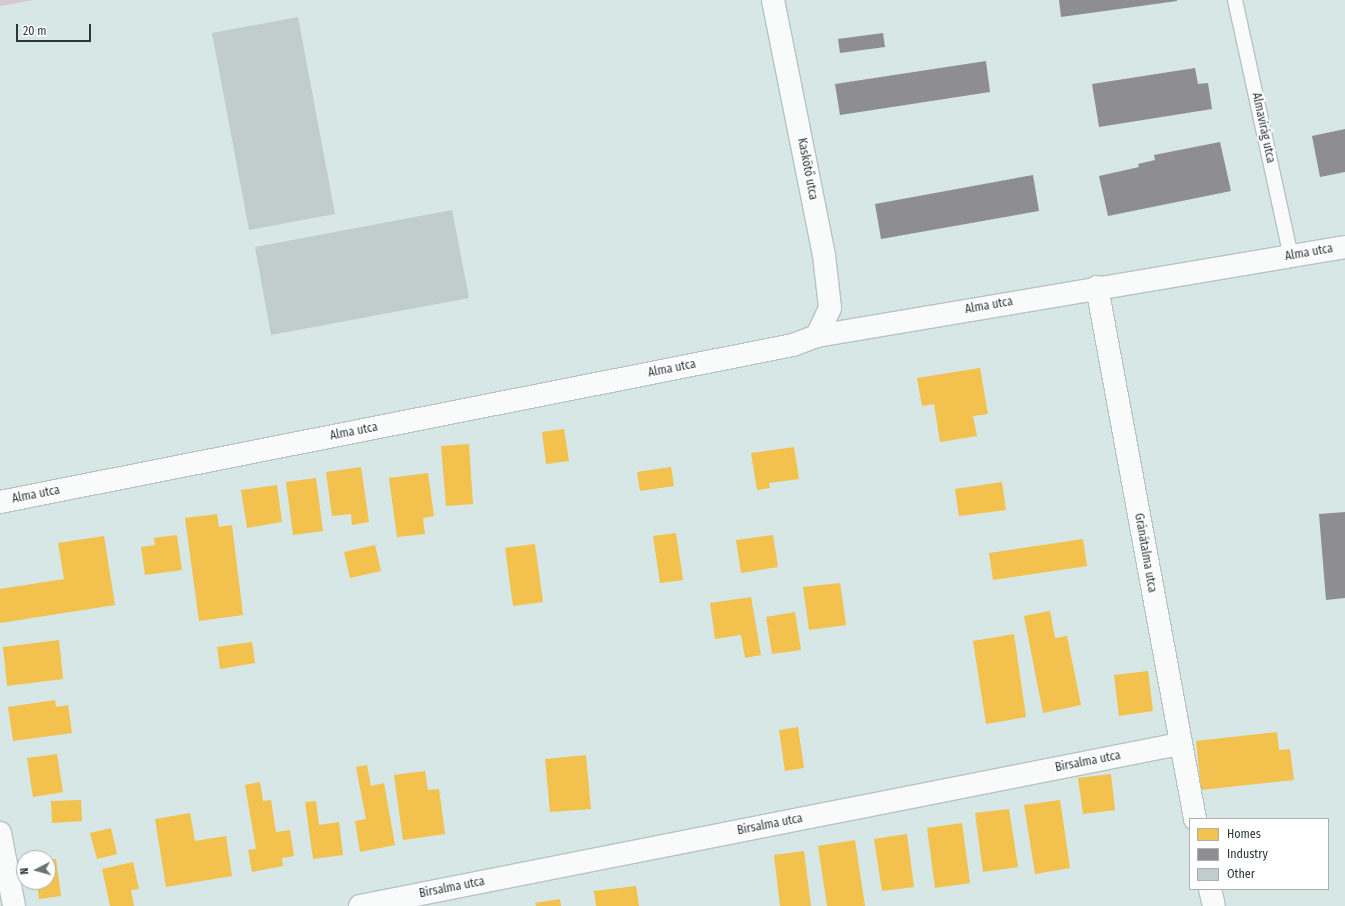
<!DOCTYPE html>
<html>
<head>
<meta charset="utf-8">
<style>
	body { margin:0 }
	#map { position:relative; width:1345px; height:906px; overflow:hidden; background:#d6e7e6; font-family:"Fira Sans Condensed",sans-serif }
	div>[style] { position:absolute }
	.green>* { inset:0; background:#d6c9ce }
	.homes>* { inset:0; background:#f2c14e }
	.industry>* { inset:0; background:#8d8d92 }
	.building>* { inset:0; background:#c0cdcc }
	.roads { filter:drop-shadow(1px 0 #b5c3c2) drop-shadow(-1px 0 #b5c3c2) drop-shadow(0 1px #b5c3c2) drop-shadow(0 -1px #b5c3c2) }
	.service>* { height:14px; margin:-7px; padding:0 7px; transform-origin:7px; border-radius:7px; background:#f9fbfb }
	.minor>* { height:22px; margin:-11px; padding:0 11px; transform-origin:11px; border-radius:11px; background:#f9fbfb }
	span { translate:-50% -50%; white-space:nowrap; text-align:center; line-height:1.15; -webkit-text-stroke:4px #fff; paint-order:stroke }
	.street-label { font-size:12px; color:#2c3737 }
	.legend { position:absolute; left:1189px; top:818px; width:140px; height:72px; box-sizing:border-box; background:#fff; border:1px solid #abafaf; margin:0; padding:5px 7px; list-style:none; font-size:12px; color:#2c3737 }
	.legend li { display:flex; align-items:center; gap:8px; height:20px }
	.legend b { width:20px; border:1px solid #abafaf }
	.north { position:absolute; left:16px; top:850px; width:40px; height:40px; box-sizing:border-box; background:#fff; border:1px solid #abafaf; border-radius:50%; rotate:264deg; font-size:11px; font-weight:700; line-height:16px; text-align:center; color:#2c3737 }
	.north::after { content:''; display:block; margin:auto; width:14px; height:18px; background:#687574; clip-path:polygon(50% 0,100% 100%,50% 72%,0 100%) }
	.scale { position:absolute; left:16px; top:24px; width:75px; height:18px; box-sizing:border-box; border:2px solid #2c3737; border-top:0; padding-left:5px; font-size:12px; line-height:14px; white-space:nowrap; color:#2c3737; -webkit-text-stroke:3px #fff; paint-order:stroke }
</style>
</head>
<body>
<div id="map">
	<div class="green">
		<div style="clip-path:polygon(0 0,33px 0,0 6px)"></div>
	</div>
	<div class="homes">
		<div style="clip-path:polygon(980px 368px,988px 414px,973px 416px,977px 436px,940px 442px,934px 404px,922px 406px,917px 378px)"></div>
		<div style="clip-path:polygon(564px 429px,569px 461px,546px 464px,542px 432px)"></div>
		<div style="clip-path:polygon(469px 444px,473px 504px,446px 506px,441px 446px)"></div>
		<div style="clip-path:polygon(794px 447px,799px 479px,769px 483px,770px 488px,757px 490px,751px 453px)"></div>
		<div style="clip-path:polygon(361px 467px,369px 522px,352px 525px,351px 514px,332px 516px,326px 472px)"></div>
		<div style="clip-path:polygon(671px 467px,674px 486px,640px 491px,637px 472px)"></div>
		<div style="clip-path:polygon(428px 473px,434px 516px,423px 518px,425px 534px,397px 537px,389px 478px)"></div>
		<div style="clip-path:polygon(316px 478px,323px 531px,293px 535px,286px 482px)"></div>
		<div style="clip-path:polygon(1002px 482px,1006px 510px,959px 516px,955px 489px)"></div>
		<div style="clip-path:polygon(277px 485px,282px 522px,247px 528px,241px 490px)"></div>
		<div style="clip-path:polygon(217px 514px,219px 527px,232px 525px,243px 615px,199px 621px,185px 518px)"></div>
		<div style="clip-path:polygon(676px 533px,683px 580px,660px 583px,653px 536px)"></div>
		<div style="clip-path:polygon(177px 535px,182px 570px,145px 575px,141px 547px,155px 545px,154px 538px)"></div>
		<div style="clip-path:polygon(773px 535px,778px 567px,741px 573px,736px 540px)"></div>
		<div style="clip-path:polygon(104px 536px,115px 605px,0 623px,0 589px,64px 579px,58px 543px)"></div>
		<div style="clip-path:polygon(1083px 539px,1087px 566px,993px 580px,989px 553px)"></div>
		<div style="clip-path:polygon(535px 544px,543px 602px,513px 606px,505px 548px)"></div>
		<div style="clip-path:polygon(375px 545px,381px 571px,350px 578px,344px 552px)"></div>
		<div style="clip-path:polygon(840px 583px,846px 625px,809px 630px,803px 587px)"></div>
		<div style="clip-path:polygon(751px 597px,761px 655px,745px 658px,741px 635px,715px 639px,710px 603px)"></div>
		<div style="clip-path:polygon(1050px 611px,1055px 638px,1067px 636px,1081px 705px,1043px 713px,1024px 616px)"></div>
		<div style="clip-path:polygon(795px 612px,801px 650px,772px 654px,766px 617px)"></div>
		<div style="clip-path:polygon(1014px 634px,1026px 717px,986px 724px,973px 641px)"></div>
		<div style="clip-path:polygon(59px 640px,63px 679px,7px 686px,3px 647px)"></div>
		<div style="clip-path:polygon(252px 642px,255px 663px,220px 669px,217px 647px)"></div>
		<div style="clip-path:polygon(1148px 671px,1153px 711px,1119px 716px,1114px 675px)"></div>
		<div style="clip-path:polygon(55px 700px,56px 707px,68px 705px,72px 733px,13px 741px,8px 707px)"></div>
		<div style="clip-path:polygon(798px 727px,804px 768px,785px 771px,779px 730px)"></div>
		<div style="clip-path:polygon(1277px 732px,1279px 750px,1290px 749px,1294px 780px,1201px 790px,1196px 741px)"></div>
		<div style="clip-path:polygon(57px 754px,63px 792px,33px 797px,27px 758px)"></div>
		<div style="clip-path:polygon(586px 755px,591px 809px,550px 812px,545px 759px)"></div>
		<div style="clip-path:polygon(367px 765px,371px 786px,384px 783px,395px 845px,360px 852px,355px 821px,366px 819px,356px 767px)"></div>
		<div style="clip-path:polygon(425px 771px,428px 790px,439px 789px,445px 834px,403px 840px,394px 775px)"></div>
		<div style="clip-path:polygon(1111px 774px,1115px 810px,1083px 814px,1078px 778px)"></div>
		<div style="clip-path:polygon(260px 782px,263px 801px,271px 800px,276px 832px,290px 830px,294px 856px,282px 858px,283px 866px,252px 872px,248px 850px,256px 849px,245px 785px)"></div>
		<div style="clip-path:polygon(81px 800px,82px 821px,52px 823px,51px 801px)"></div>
		<div style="clip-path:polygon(1060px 800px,1070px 868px,1035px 874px,1024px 805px)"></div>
		<div style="clip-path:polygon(316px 801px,319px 825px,339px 822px,343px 855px,313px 859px,305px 802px)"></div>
		<div style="clip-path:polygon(1009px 809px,1018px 867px,983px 872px,975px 813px)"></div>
		<div style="clip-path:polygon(190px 813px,195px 841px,226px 836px,232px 876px,166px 887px,155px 819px)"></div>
		<div style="clip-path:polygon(962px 823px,970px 883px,935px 888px,927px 828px)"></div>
		<div style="clip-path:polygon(111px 828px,117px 854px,97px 859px,90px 833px)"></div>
		<div style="clip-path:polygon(907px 834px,914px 887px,882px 891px,874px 839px)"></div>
		<div style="clip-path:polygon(855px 840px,865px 906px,827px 906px,818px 846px)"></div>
		<div style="clip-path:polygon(804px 851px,811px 906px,780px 906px,774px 855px)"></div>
		<div style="clip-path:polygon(56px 859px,61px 896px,39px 899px,37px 882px,48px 882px,48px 860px)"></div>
		<div style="clip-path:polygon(133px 862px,139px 889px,131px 890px,134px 906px,110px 906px,102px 869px)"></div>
		<div style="clip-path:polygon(636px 886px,639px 906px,596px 906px,594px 891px)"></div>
		<div style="clip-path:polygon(560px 899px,561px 906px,536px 906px,535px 903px)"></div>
	</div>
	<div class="industry">
		<div style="clip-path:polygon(1059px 0,1177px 0,1177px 1px,1061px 17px)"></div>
		<div style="clip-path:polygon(883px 33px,885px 47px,840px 53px,838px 39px)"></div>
		<div style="clip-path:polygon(986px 61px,990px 92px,840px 115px,835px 84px)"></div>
		<div style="clip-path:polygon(1195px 68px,1198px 84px,1208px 83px,1212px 109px,1099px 127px,1092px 84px)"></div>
		<div style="clip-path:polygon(1345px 129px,1345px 172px,1320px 177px,1312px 136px)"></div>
		<div style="clip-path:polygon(1220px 142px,1231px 191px,1108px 216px,1099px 176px,1139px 167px,1138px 164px,1155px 160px,1154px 155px)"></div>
		<div style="clip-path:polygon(1033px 175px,1039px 211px,881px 239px,875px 204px)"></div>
		<div style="clip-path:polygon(1345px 512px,1345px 598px,1326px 600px,1319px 514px)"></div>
	</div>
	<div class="building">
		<div style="clip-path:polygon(298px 17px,335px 214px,249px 230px,212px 33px)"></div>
		<div style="clip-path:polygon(452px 210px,469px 298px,271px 335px,255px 247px)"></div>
	</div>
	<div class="roads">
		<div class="service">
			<div style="left:1235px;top:0;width:263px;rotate:77.7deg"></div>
		</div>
		<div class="minor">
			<div style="left:773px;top:0;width:260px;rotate:78.7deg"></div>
			<div style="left:824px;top:255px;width:53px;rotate:83.5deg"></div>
			<div style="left:830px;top:308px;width:31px;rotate:115deg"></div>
			<div style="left:1097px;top:287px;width:541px;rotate:79.56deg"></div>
			<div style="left:0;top:502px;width:808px;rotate:-11.2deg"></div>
			<div style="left:793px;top:345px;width:26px;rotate:-21deg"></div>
			<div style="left:817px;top:336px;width:535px;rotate:-9.57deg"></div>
			<div style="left:0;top:833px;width:74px;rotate:79.1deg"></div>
			<div style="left:1210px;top:889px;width:17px;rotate:77deg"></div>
			<div style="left:360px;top:906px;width:835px;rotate:-11.19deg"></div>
		</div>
	</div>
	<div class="street-label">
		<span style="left:1263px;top:128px;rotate:78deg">Almavirág utca</span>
		<span style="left:807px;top:169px;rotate:79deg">Kaskötő utca</span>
		<span style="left:1309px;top:253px;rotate:-10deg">Alma utca</span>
		<span style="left:989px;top:306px;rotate:-10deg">Alma utca</span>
		<span style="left:672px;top:369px;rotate:-11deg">Alma utca</span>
		<span style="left:354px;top:432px;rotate:-11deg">Alma utca</span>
		<span style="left:36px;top:495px;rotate:-11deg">Alma utca</span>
		<span style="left:1145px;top:553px;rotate:80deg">Gránátalma utca</span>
		<span style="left:1088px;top:762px;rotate:-11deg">Birsalma utca</span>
		<span style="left:770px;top:825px;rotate:-11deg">Birsalma utca</span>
		<span style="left:452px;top:888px;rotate:-11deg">Birsalma utca</span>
	</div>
	<ul class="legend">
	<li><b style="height:11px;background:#f2c14e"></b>Homes</li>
	<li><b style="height:11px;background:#8d8d92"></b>Industry</li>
	<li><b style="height:11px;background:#c0cdcc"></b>Other</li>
	</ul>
	<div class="north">N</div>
	<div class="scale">20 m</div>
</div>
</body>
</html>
